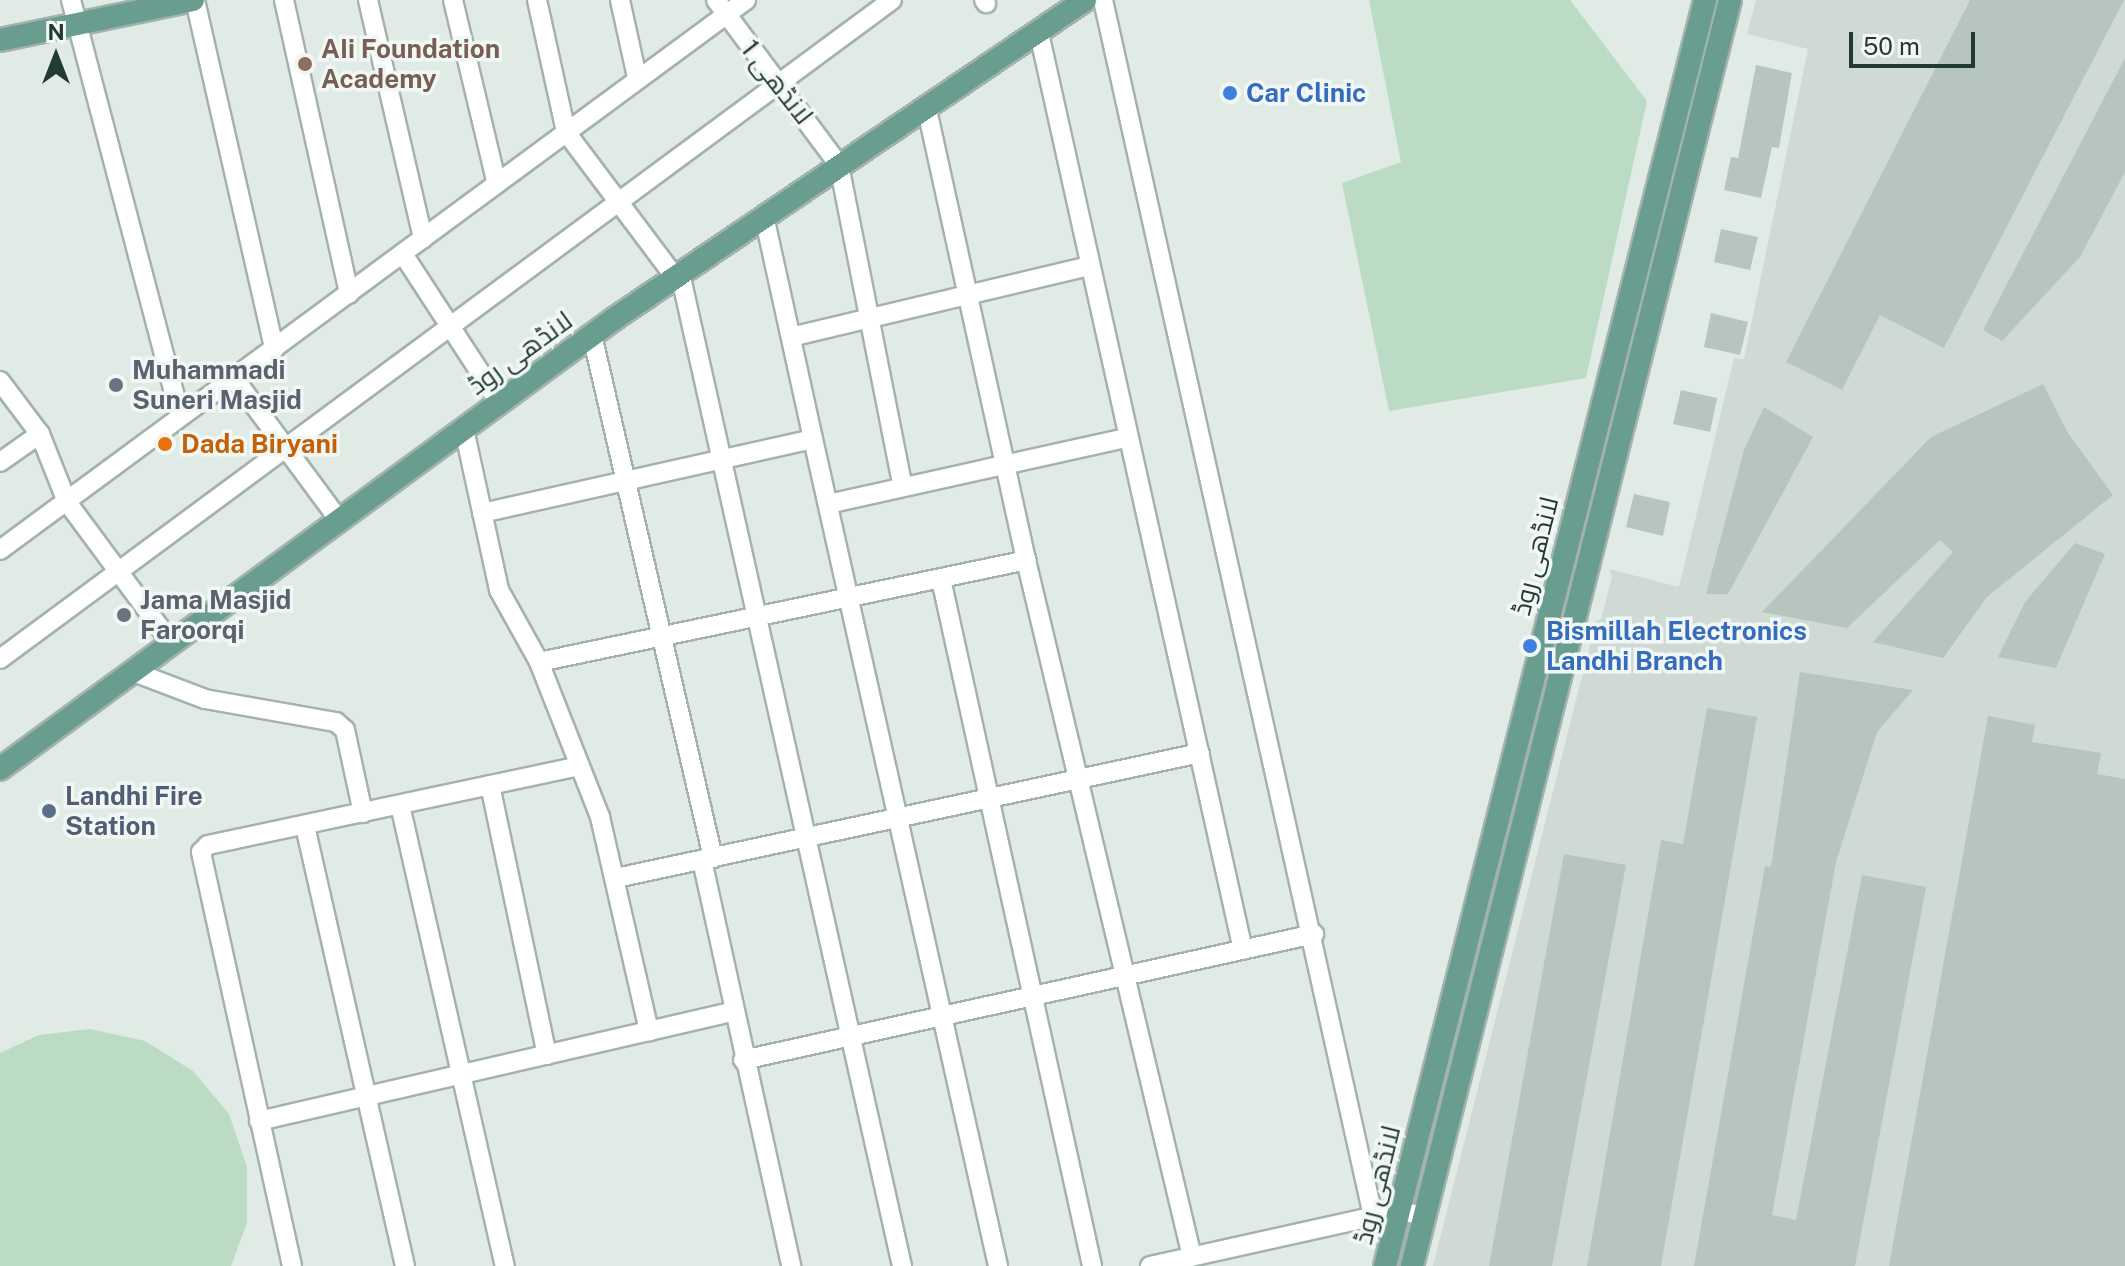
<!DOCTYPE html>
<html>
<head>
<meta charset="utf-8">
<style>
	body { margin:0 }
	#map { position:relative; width:2125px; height:1266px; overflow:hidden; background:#e1ebe6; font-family:"Public Sans",Cairo,sans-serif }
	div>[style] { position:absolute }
	.built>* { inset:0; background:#cfdad5 }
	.green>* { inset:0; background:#bbdbc4 }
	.building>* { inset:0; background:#b7c5bf }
	.roads { filter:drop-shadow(2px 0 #a4b2ad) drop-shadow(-2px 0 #a4b2ad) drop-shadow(0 2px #a4b2ad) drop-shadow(0 -2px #a4b2ad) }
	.minor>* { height:18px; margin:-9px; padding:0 9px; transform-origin:9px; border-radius:9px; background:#fff }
	.major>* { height:22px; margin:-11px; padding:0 11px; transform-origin:11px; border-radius:11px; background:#689d90 }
	.dots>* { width:22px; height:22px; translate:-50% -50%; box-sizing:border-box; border:4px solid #f1f7f4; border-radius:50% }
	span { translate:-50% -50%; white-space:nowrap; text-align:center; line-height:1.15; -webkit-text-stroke:7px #f1f7f4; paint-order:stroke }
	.education-label { font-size:26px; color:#785e54; font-weight:700 }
	.left { translate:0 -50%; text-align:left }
	.street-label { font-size:26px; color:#233a34 }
	.shop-label { font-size:26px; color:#366cbe; font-weight:700 }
	.worship-label { font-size:26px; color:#5b616d; font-weight:700 }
	.food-label { font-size:26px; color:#c56008; font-weight:700 }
	.service-label { font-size:26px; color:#4e5e75; font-weight:700 }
	.north { position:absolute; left:16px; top:16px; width:80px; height:80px; -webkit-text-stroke:6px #f1f7f4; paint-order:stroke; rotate:0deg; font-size:22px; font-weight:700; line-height:32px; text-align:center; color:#233a34 }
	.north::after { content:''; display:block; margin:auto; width:28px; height:36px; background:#233a34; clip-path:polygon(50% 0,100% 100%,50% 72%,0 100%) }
	.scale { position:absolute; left:1849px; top:32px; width:126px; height:36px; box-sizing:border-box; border:4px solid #233a34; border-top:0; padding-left:10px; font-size:24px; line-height:28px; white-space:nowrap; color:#233a34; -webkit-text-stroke:6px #f1f7f4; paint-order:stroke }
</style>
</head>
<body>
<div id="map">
	<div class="built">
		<div style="clip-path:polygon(1756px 0,2125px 0,2125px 1266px,1433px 1266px,1596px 621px,1601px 619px,1612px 577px,1609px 569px,1679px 587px,1734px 358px,1744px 359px,1808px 49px,1747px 34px)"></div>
	</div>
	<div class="green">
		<div style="clip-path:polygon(1369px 0,1570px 0,1647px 101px,1586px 378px,1389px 411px,1342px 183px,1401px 162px)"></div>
		<div style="clip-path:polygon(90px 1029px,145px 1041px,193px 1071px,229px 1114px,247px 1167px,247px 1223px,231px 1266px,0 1266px,0 1053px,39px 1035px)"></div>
	</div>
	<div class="building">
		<div style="clip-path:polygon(1970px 0,2124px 0,1944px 348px,1880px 315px,1842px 390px,1786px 362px)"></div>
		<div style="clip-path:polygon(2125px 58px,2125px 172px,2080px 257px,2002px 341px,1983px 330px)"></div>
		<div style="clip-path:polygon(1756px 65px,1792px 73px,1779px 148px,1772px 147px,1761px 198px,1724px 190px,1731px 157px,1738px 158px)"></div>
		<div style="clip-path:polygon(1721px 229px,1758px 237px,1750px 270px,1714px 262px)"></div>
		<div style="clip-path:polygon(1711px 313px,1748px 322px,1740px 355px,1704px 347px)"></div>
		<div style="clip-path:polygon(2043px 384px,2068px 433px,2113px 495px,1987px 597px,1943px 658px,1873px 642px,1953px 552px,1940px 540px,1847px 628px,1762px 612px,1931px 437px)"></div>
		<div style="clip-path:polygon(1681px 390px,1717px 398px,1710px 432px,1673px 424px)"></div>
		<div style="clip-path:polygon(1764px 407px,1813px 437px,1728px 594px,1706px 594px,1744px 450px)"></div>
		<div style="clip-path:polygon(1634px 494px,1670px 502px,1663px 536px,1626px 527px)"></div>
		<div style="clip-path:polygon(2075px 543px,2105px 554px,2056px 668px,1998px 657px,2025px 602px)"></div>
		<div style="clip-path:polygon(1800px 672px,1913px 690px,1877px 732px,1836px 862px,1772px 1215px,1796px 1220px,1862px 875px,1926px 887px,1855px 1266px,1694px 1266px,1765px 866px,1771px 867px)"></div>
		<div style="clip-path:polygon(1707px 708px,1757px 717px,1661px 1266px,1587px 1266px,1661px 840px,1683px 844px)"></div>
		<div style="clip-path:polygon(1988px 716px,2035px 725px,2032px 742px,2101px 753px,2097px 774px,2125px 779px,2125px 1266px,1889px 1266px)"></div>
		<div style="clip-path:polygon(1564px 854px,1626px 865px,1552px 1266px,1489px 1266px)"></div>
	</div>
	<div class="roads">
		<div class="minor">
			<div style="left:71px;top:0;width:430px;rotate:75.3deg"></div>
			<div style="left:195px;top:0;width:358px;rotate:77.2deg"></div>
			<div style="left:284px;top:0;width:301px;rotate:77.5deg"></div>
			<div style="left:368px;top:0;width:245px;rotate:77deg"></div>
			<div style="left:453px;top:0;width:189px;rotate:76.6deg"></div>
			<div style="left:537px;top:0;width:135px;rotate:77.6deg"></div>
			<div style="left:566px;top:132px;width:181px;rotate:53.1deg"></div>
			<div style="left:620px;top:0;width:79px;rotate:77.6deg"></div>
			<div style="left:716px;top:0;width:206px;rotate:53.3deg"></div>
			<div style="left:839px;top:165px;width:328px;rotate:78.8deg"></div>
			<div style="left:984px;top:0;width:4px;rotate:56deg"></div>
			<div style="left:1103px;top:0;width:1246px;rotate:77.48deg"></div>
			<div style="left:1039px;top:33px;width:939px;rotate:77.46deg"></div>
			<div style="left:764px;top:216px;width:228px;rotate:77.6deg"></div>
			<div style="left:403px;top:254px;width:178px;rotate:56.9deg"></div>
			<div style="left:680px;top:273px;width:1018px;rotate:77.4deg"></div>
			<div style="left:592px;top:335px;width:537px;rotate:76.97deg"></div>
			<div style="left:791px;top:337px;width:306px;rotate:-13.4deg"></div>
			<div style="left:234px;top:378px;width:178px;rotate:53.5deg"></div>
			<div style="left:0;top:381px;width:66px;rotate:53deg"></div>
			<div style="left:40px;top:434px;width:73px;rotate:68.3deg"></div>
			<div style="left:67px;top:502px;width:177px;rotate:53.5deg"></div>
			<div style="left:464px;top:429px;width:165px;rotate:77.7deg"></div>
			<div style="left:499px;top:590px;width:82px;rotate:60.9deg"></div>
			<div style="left:539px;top:662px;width:167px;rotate:68.5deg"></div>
			<div style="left:600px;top:817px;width:220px;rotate:77.1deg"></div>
			<div style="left:0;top:462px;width:49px;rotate:-35deg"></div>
			<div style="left:828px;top:504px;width:305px;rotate:-12.5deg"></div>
			<div style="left:482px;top:513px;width:339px;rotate:-12.6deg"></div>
			<div style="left:813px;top:439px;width:847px;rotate:77.39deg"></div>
			<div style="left:0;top:550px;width:927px;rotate:-36.4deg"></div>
			<div style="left:1026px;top:560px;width:716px;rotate:76.6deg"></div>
			<div style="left:941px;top:579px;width:703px;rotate:77.6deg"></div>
			<div style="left:0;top:659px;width:1109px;rotate:-36.46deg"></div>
			<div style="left:539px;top:662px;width:498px;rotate:-11.8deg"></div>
			<div style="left:1026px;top:560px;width:464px;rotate:-102.4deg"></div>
			<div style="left:134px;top:672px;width:76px;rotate:20.8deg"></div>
			<div style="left:205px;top:699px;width:133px;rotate:10deg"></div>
			<div style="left:336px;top:722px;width:12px;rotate:42deg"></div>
			<div style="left:345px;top:730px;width:85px;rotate:77.8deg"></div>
			<div style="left:490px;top:785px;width:276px;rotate:78.1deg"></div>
			<div style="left:400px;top:805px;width:473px;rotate:77.2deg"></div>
			<div style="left:305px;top:826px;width:451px;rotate:77.2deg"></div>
			<div style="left:702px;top:860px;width:416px;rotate:77.6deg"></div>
			<div style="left:616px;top:878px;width:597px;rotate:-12.08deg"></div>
			<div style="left:743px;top:1060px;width:585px;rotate:-12.44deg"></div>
			<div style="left:259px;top:1121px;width:485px;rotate:-13deg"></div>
			<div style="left:292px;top:1266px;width:424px;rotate:-102.4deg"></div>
			<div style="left:201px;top:852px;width:10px;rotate:-45deg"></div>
			<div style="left:208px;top:845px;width:380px;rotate:-12deg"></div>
			<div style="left:1150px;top:1266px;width:255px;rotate:-12.5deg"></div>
			<div style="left:1399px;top:1211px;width:25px;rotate:11deg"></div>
		</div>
		<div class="major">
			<div style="left:0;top:40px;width:197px;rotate:-11.7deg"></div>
			<div style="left:0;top:769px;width:761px;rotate:-36.24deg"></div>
			<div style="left:614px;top:319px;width:569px;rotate:-34.11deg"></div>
			<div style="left:1385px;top:1266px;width:1306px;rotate:-75.81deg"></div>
			<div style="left:1412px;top:1266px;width:1305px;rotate:-75.9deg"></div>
		</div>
	</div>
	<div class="dots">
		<div style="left:305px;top:64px;background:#8d6e63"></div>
		<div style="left:1230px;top:93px;background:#3f7fe0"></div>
		<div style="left:116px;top:385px;background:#6b7280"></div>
		<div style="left:165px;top:444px;background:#e8710a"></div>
		<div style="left:124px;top:615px;background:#6b7280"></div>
		<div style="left:1530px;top:646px;background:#3f7fe0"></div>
		<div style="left:49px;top:811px;background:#5c6f8a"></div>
	</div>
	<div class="education-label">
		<span class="left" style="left:321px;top:64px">AIi Foundation<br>Academy</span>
	</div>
	<div class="street-label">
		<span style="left:777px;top:82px;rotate:52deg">لانڈھی 1</span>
		<span style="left:520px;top:353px;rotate:-36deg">لانڈھی روڈ</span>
		<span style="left:1535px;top:556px;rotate:-76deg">لانڈھی روڈ</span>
		<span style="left:1377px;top:1185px;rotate:-76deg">لانڈھی روڈ</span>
	</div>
	<div class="shop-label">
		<span class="left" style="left:1246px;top:93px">Car Clinic</span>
		<span class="left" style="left:1546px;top:646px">Bismillah Electronics<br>Landhi Branch</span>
	</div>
	<div class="worship-label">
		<span class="left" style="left:132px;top:385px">Muhammadi<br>Suneri Masjid</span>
		<span class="left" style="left:140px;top:615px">Jama Masjid<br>Faroorqi</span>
	</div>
	<div class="food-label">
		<span class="left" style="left:181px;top:444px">Dada Biryani</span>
	</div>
	<div class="service-label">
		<span class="left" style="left:65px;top:811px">Landhi Fire<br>Station</span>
	</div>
	<div class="north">N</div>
	<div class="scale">50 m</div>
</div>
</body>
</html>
